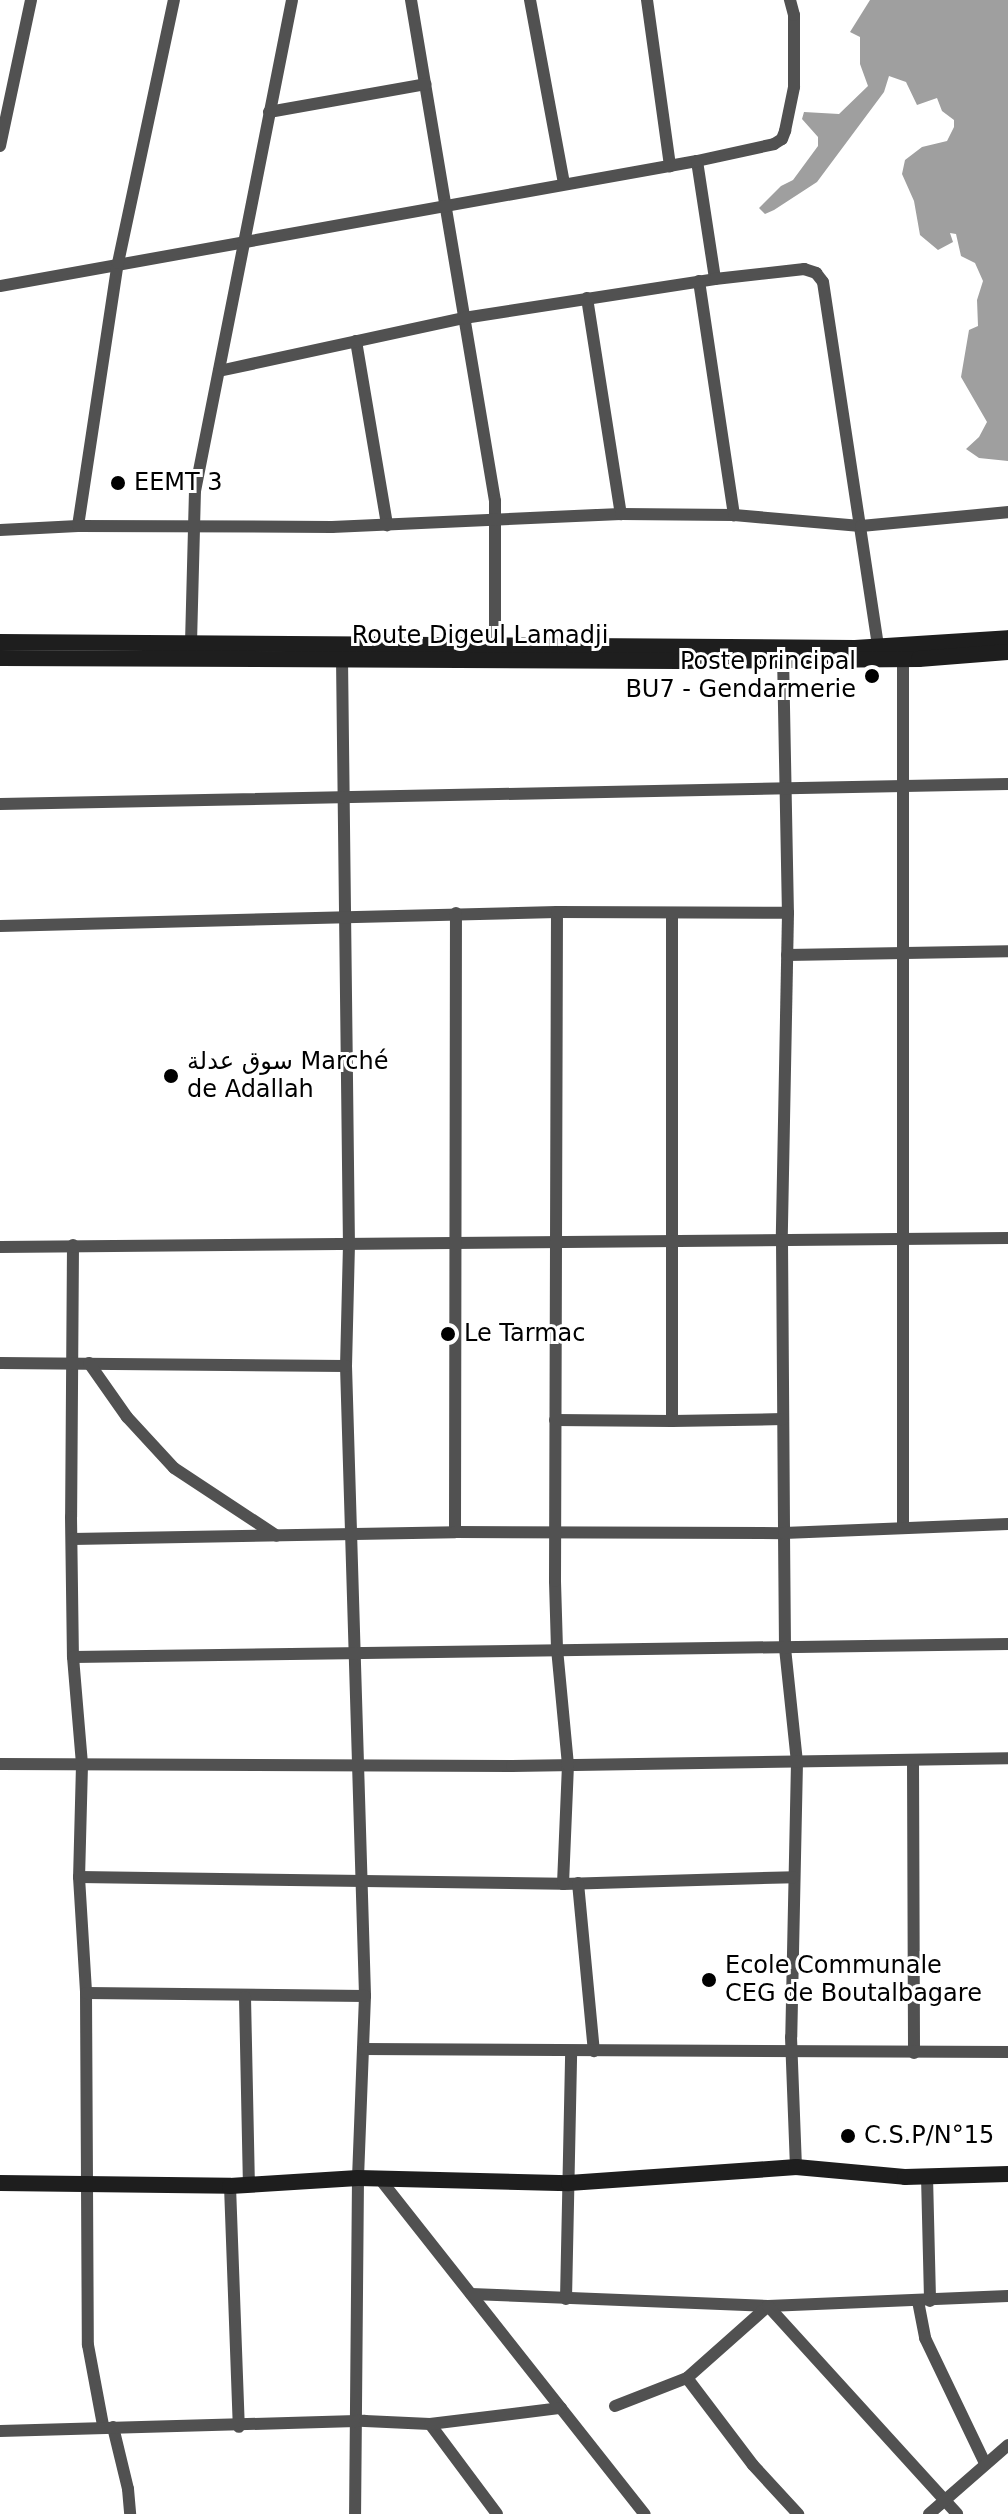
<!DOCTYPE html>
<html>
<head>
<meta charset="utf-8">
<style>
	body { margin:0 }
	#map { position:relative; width:1008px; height:2514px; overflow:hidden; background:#fff; font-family:"DejaVu Sans",Cairo,sans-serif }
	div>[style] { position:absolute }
	.water>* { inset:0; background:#9f9f9f }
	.street>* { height:12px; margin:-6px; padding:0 6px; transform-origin:6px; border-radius:6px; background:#515151 }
	.secondary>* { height:16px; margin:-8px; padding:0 8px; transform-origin:8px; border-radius:8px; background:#1e1e1e }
	.dots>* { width:22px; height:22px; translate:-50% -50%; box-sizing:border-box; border:4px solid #fff; border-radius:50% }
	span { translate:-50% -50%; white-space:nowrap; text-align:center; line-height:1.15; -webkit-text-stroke:6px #fff; paint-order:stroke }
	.poi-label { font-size:24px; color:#000 }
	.left { translate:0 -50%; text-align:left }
	.right { translate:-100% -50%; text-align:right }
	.street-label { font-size:24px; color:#000 }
</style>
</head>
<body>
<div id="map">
	<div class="water">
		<div style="clip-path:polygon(870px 0,1008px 0,1008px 461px,979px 458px,966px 449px,979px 437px,987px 422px,961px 377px,969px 330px,978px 326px,977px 300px,983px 281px,975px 263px,961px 256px,956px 234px,950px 233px,953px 242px,938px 250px,920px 235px,914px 201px,902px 174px,905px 160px,922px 147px,947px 141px,954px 127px,954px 120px,942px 111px,937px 98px,917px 105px,906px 82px,889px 76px,884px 92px,817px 182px,774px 210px,765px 214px,759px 208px,781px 186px,793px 180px,818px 146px,818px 137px,802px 119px,804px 112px,839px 114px,868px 86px,860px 64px,860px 37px,850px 32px)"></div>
	</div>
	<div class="street">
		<div style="left:411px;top:0;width:508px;rotate:80.48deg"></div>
		<div style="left:495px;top:501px;width:147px;rotate:90deg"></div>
		<div style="left:530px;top:0;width:186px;rotate:79.5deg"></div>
		<div style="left:647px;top:0;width:168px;rotate:82.1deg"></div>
		<div style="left:269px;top:112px;width:159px;rotate:-10.1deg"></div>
		<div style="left:0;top:146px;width:149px;rotate:-78deg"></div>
		<div style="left:697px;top:161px;width:119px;rotate:81.3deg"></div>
		<div style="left:699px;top:281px;width:237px;rotate:81.5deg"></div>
		<div style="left:0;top:286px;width:708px;rotate:-10.17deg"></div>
		<div style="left:697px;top:161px;width:79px;rotate:-12.4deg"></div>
		<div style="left:774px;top:144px;width:9px;rotate:-32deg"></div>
		<div style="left:782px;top:139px;width:9px;rotate:-69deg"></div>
		<div style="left:785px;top:131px;width:45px;rotate:-78.4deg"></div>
		<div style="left:794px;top:87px;width:72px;rotate:-90deg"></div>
		<div style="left:794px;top:15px;width:16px;rotate:-105deg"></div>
		<div style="left:587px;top:298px;width:219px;rotate:81.1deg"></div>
		<div style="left:356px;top:341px;width:187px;rotate:80.4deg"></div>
		<div style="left:219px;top:371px;width:251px;rotate:-12.2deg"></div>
		<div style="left:464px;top:318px;width:254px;rotate:-8.8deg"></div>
		<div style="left:715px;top:279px;width:90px;rotate:-6.4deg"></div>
		<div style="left:804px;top:269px;width:13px;rotate:18deg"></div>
		<div style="left:816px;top:273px;width:11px;rotate:52deg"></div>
		<div style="left:823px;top:282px;width:369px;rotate:81.4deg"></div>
		<div style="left:78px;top:526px;width:266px;rotate:-81.4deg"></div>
		<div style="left:118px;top:263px;width:269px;rotate:-78deg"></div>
		<div style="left:0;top:530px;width:78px;rotate:-2.9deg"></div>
		<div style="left:78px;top:526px;width:254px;rotate:0.2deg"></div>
		<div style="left:332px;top:527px;width:289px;rotate:-2.6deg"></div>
		<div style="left:621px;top:514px;width:113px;rotate:0.5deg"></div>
		<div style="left:734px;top:515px;width:127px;rotate:5deg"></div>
		<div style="left:861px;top:526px;width:148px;rotate:-5.4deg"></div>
		<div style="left:191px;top:643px;width:152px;rotate:-88.5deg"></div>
		<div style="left:195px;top:491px;width:500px;rotate:-78.82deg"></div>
		<div style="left:783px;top:655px;width:258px;rotate:88.9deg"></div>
		<div style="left:788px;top:913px;width:327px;rotate:91.1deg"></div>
		<div style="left:782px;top:1240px;width:293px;rotate:89.6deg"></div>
		<div style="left:784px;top:1533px;width:115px;rotate:89.5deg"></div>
		<div style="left:785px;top:1648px;width:115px;rotate:84deg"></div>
		<div style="left:797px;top:1762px;width:275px;rotate:91.2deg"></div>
		<div style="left:791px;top:2037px;width:130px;rotate:87.8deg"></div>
		<div style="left:342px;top:658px;width:586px;rotate:89.32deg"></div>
		<div style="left:349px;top:1244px;width:122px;rotate:91.4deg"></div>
		<div style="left:346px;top:1366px;width:630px;rotate:88.27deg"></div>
		<div style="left:365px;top:1996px;width:182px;rotate:92.2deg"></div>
		<div style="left:358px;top:2178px;width:336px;rotate:90.5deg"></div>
		<div style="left:0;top:804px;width:1008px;rotate:-1.14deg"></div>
		<div style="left:672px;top:913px;width:508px;rotate:90deg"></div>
		<div style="left:672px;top:1421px;width:111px;rotate:-1deg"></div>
		<div style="left:0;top:926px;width:557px;rotate:-1.44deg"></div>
		<div style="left:787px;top:955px;width:221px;rotate:-1deg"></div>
		<div style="left:73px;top:1245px;width:272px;rotate:90.4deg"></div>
		<div style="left:71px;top:1517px;width:140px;rotate:89.2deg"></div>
		<div style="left:73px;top:1657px;width:108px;rotate:85.2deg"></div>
		<div style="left:82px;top:1765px;width:112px;rotate:91.5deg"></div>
		<div style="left:79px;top:1877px;width:116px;rotate:86.5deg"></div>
		<div style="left:86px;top:1993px;width:352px;rotate:89.7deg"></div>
		<div style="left:88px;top:2345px;width:81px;rotate:79.4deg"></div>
		<div style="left:0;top:1247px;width:1008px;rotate:-0.51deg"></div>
		<div style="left:0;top:1363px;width:346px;rotate:0.5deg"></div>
		<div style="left:89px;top:1363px;width:66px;rotate:54.9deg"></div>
		<div style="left:127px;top:1417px;width:69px;rotate:47.3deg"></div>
		<div style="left:174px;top:1468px;width:123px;rotate:33.4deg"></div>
		<div style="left:555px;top:1420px;width:117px;rotate:0.5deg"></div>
		<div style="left:903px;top:1527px;width:868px;rotate:-90deg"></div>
		<div style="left:455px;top:1532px;width:619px;rotate:-89.91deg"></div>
		<div style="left:72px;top:1539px;width:383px;rotate:-1deg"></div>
		<div style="left:455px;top:1532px;width:329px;rotate:0.2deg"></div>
		<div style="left:784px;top:1533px;width:224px;rotate:-2.3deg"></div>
		<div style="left:73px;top:1657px;width:935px;rotate:-0.8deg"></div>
		<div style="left:913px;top:1761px;width:292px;rotate:89.8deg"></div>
		<div style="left:0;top:1764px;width:512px;rotate:0.22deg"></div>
		<div style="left:512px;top:1766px;width:496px;rotate:-0.9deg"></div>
		<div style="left:79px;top:1877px;width:484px;rotate:0.8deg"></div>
		<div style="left:563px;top:1884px;width:231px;rotate:-1.7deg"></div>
		<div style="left:578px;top:1883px;width:169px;rotate:84.6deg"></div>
		<div style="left:563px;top:1884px;width:119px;rotate:-87.6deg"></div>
		<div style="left:568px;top:1765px;width:117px;rotate:-95.4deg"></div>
		<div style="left:557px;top:1649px;width:68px;rotate:-91.7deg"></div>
		<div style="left:555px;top:1581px;width:669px;rotate:-89.83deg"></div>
		<div style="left:557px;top:912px;width:231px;rotate:0.2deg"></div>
		<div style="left:86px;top:1993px;width:279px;rotate:0.6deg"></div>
		<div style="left:245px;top:1997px;width:188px;rotate:88.8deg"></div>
		<div style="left:363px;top:2049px;width:645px;rotate:0.27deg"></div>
		<div style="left:927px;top:2176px;width:125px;rotate:88.6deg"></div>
		<div style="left:380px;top:2179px;width:427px;rotate:51.7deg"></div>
		<div style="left:230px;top:2186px;width:241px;rotate:87.9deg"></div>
		<div style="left:471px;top:2294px;width:297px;rotate:2.3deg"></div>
		<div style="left:768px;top:2306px;width:240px;rotate:-2.4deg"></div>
		<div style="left:566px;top:2299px;width:247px;rotate:-88.8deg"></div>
		<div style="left:918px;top:2301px;width:38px;rotate:79deg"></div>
		<div style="left:925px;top:2338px;width:139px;rotate:64.4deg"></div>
		<div style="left:687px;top:2378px;width:109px;rotate:52.8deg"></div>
		<div style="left:753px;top:2465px;width:67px;rotate:47.4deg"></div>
		<div style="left:615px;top:2406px;width:77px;rotate:-21.3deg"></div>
		<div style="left:687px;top:2378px;width:108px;rotate:-41.6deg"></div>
		<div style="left:768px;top:2306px;width:281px;rotate:47.7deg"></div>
		<div style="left:430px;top:2424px;width:112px;rotate:53.3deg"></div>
		<div style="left:113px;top:2427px;width:64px;rotate:76.4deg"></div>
		<div style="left:128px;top:2489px;width:25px;rotate:85deg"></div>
		<div style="left:0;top:2431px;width:365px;rotate:-1.6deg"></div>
		<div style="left:365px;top:2421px;width:65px;rotate:2.6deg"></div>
		<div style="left:430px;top:2424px;width:132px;rotate:-7deg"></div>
		<div style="left:929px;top:2514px;width:105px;rotate:-41.1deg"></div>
	</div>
	<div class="secondary">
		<div style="left:0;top:642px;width:855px;rotate:0.4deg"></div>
		<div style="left:855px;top:648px;width:153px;rotate:-3.7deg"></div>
		<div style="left:0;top:658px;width:680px;rotate:0.25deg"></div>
		<div style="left:680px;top:661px;width:239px;rotate:-0.5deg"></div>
		<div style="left:919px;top:659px;width:89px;rotate:-4.5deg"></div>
		<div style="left:0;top:2183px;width:230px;rotate:0.7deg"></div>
		<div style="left:230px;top:2186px;width:128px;rotate:-3.6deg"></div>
		<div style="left:358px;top:2178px;width:211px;rotate:1.4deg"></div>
		<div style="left:569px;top:2183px;width:228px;rotate:-4deg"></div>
		<div style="left:796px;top:2167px;width:109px;rotate:5.2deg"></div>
		<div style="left:905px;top:2177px;width:103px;rotate:-1.7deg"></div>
	</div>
	<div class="dots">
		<div style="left:118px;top:483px;background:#000"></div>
		<div style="left:872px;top:676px;background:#000"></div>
		<div style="left:171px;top:1076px;background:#000"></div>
		<div style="left:448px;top:1334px;background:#000"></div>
		<div style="left:709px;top:1980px;background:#000"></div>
		<div style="left:848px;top:2136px;background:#000"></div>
	</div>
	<div class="poi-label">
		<span class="left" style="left:134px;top:483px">EEMT 3</span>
		<span class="right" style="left:856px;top:676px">Poste principal<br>BU7 - Gendarmerie</span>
		<span class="left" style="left:187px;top:1076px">سوق عدلة Marché<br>de Adallah</span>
		<span class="left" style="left:464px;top:1334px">Le Tarmac</span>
		<span class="left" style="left:725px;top:1980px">Ecole Communale<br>CEG de Boutalbagare</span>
		<span class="left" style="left:864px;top:2136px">C.S.P/N°15</span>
	</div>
	<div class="street-label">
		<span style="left:480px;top:636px">Route Digeul Lamadji</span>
	</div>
</div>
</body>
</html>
